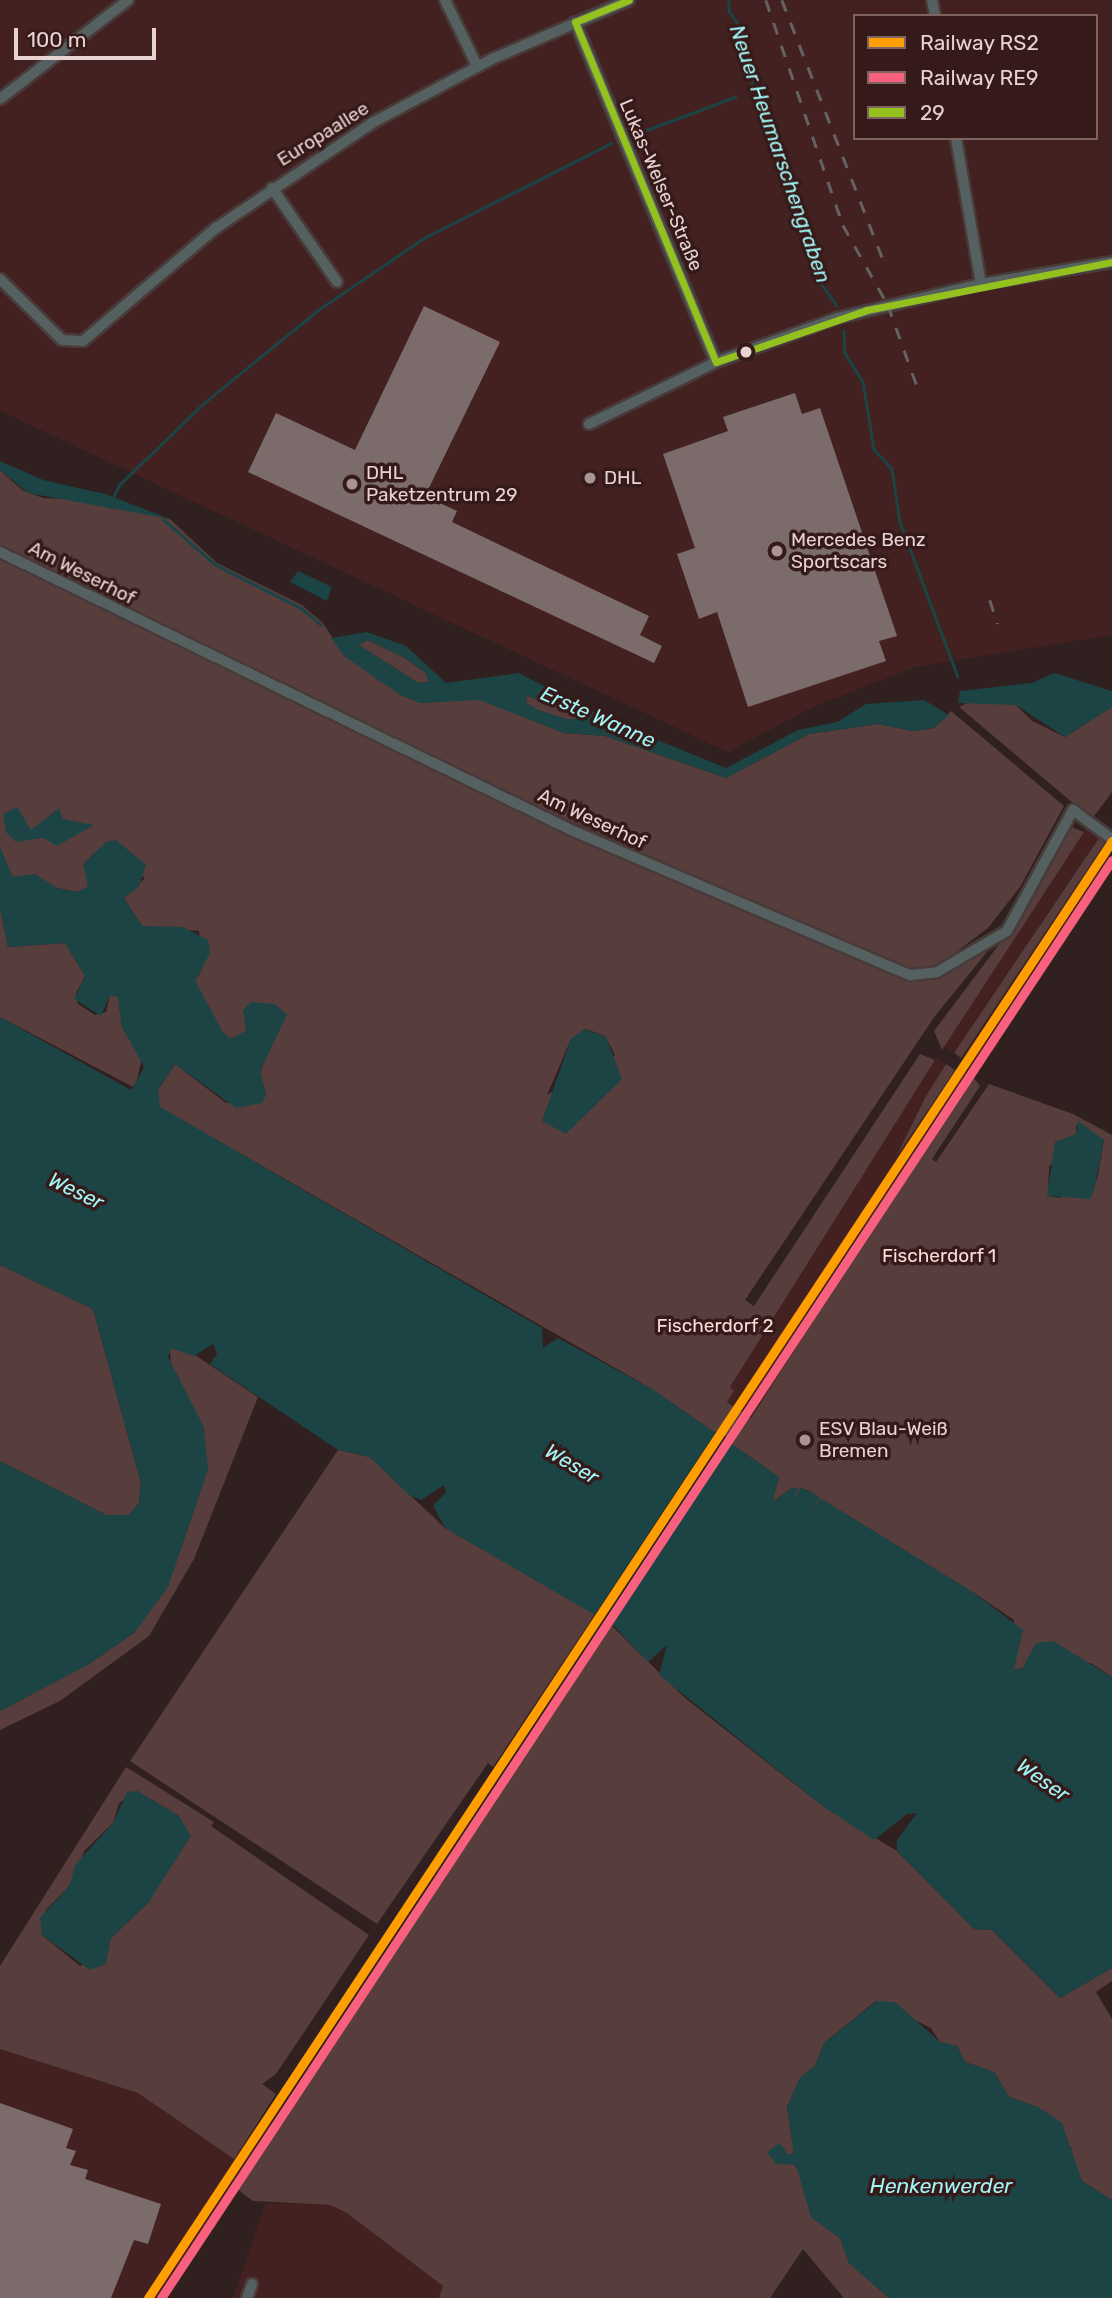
<!DOCTYPE html>
<html>
<head>
<meta charset="utf-8">
<style>
	body { margin:0 }
	#map { position:relative; width:1112px; height:2298px; overflow:hidden; background:#30201f; font-family:Rubik,sans-serif }
	div>[style] { position:absolute }
	.built>* { inset:0; background:#422120 }
	.green>* { inset:0; background:#573e3c }
	.water>* { inset:0; background:#1c4445 }
	.pier>* { inset:0; background:#30201f }
	.stream>* { height:2.5px; margin:-1.25px; padding:0 1.25px; transform-origin:1.25px; border-radius:1.25px; background:#1c4445 }
	.building>* { inset:0; background:#7b6c6b }
	.roads { filter:drop-shadow(2px 0 #483b3a) drop-shadow(-2px 0 #483b3a) drop-shadow(0 2px #483b3a) drop-shadow(0 -2px #483b3a) }
	.minor>* { height:10px; margin:-5px; padding:0 5px; transform-origin:5px; border-radius:5px; background:#556160 }
	.rail>* { height:2.5px; margin-top:-1.25px; transform-origin:0; background:repeating-linear-gradient(90deg,#656262 0 12px,transparent 0 24px) }
	.bus-1>* { height:7px; margin:-3.5px; padding:0 3.5px; transform-origin:3.5px; border-radius:3.5px; background:#95c11f }
	.rail-1>* { height:9px; margin:-4.5px; padding:0 4.5px; transform-origin:4.5px; border-radius:4.5px; background:#ff9e00 }
	.rail-2>* { height:9px; margin:-4.5px; padding:0 4.5px; transform-origin:4.5px; border-radius:4.5px; background:#f8607d }
	.dots>* { width:19px; height:19px; translate:-50% -50%; box-sizing:border-box; border:4px solid #361a19; border-radius:50% }
	span { translate:-50% -50%; white-space:nowrap; text-align:center; line-height:1.15; -webkit-text-stroke:7px #361a19; paint-order:stroke }
	.street-label { font-size:19px; color:#e7d3d1 }
	.poi-label { font-size:19px; color:#e7d3d1 }
	.left { translate:0 -50%; text-align:left }
	.park-label { font-size:19px; color:#f8dcda }
	.water-label { font-size:21px; color:#a2f5f6; font-style:italic }
	.legend { position:absolute; left:853px; top:14px; width:245px; height:126px; box-sizing:border-box; background:#361a19; border:2px solid #7d6463; margin:0; padding:9px 12px; list-style:none; font-size:21px; color:#e7d3d1 }
	.legend li { display:flex; align-items:center; gap:14px; height:35px }
	.legend b { width:35px; border:2px solid #7d6463 }
	.scale { position:absolute; left:14px; top:28px; width:142px; height:32px; box-sizing:border-box; border:4px solid #e7d3d1; border-top:0; padding-left:9px; font-size:21px; line-height:24px; white-space:nowrap; color:#e7d3d1; -webkit-text-stroke:5px #361a19; paint-order:stroke }
</style>
</head>
<body>
<div id="map">
	<div class="built">
		<div style="clip-path:polygon(evenodd,0 0,1112px 0,1112px 635px,915px 667px,813px 707px,728px 752px,0 411px,0 0,855px 16px,1096px 16px,1096px 138px,855px 138px,855px 16px)"></div>
		<div style="clip-path:polygon(1087px 826px,1101px 835px,954px 1053px,944px 1046px)"></div>
		<div style="clip-path:polygon(1107px 840px,1112px 865px,993px 1041px,999px 1045px,975px 1067px,961px 1058px)"></div>
		<div style="clip-path:polygon(936px 1058px,946px 1064px,895px 1157px,955px 1070px,968px 1079px,751px 1418px,727px 1402px,734px 1391px,729px 1387px)"></div>
		<div style="clip-path:polygon(0 2049px,138px 2093px,234px 2159px,261px 2117px,273px 2125px,159px 2298px,0 2298px)"></div>
		<div style="clip-path:polygon(265px 2203px,330px 2205px,347px 2213px,443px 2286px,439px 2298px,233px 2298px)"></div>
	</div>
	<div class="green">
		<div style="clip-path:polygon(0 470px,22px 490px,43px 498px,84px 500px,170px 519px,217px 563px,302px 605px,323px 623px,344px 656px,420px 703px,479px 699px,564px 733px,605px 736px,726px 778px,809px 734px,878px 724px,913px 731px,934px 728px,951px 711px,1064px 806px,1020px 887px,988px 928px,939px 965px,908px 969px,486px 784px,0 546px)"></div>
		<div style="clip-path:polygon(evenodd,0 555px,569px 832px,881px 969px,918px 979px,982px 948px,987px 952px,935px 1016px,745px 1300px,754px 1306px,920px 1054px,935px 1060px,730px 1387px,734px 1391px,727px 1402px,751px 1418px,971px 1075px,980px 1086px,932px 1159px,936px 1162px,989px 1084px,1073px 1114px,1112px 1135px,1112px 1677px,1091px 1663px,1014px 1669px,1014px 1620px,974px 1593px,823px 1500px,811px 1512px,819px 1497px,809px 1491px,801px 1488px,793px 1502px,792px 1488px,772px 1502px,779px 1477px,652px 1389px,159px 1107px,158px 1090px,175px 1064px,226px 1103px,266px 1095px,260px 1072px,279px 1028px,243px 1010px,247px 1031px,230px 1039px,222px 1032px,195px 981px,203px 967px,199px 931px,142px 926px,124px 898px,145px 878px,103px 849px,91px 856px,88px 887px,77px 892px,57px 888px,35px 875px,13px 877px,7px 868px,0 847px,0 555px,586px 1029px,605px 1036px,615px 1055px,547px 1095px,571px 1039px,586px 1029px,0 555px,1076px 1125px,1104px 1140px,1097px 1180px,1060px 1198px,1048px 1196px,1049px 1167px,1076px 1134px,1076px 1125px)"></div>
		<div style="clip-path:polygon(368px 640px,403px 657px,425px 672px,429px 682px,418px 683px,359px 645px)"></div>
		<div style="clip-path:polygon(527px 696px,586px 714px,590px 719px,566px 719px,538px 710px,526px 703px)"></div>
		<div style="clip-path:polygon(974px 700px,1016px 705px,1032px 721px,1065px 737px,1112px 707px,1112px 792px,1092px 819px,959px 707px)"></div>
		<div style="clip-path:polygon(1069px 826px,1084px 832px,942px 1050px,934px 1031px,1015px 923px)"></div>
		<div style="clip-path:polygon(1101px 835px,1107px 840px,961px 1058px,954px 1053px)"></div>
		<div style="clip-path:polygon(0 908px,8px 947px,65px 943px,85px 976px,76px 993px,78px 1004px,95px 1015px,106px 1012px,110px 995px,118px 997px,122px 1027px,142px 1058px,135px 1088px,0 1017px)"></div>
		<div style="clip-path:polygon(946px 1064px,955px 1070px,896px 1157px,925px 1098px)"></div>
		<div style="clip-path:polygon(0 1265px,93px 1309px,141px 1483px,139px 1503px,129px 1515px,106px 1515px,0 1461px)"></div>
		<div style="clip-path:polygon(170px 1348px,186px 1349px,258px 1397px,194px 1559px,149px 1636px,60px 1701px,0 1730px,0 1711px,89px 1664px,135px 1632px,179px 1377px,171px 1370px)"></div>
		<div style="clip-path:polygon(338px 1450px,370px 1457px,445px 1528px,595px 1614px,493px 1767px,488px 1763px,377px 1924px,130px 1761px)"></div>
		<div style="clip-path:polygon(608px 1622px,685px 1698px,824px 1807px,897px 1851px,974px 1929px,992px 1930px,1060px 1998px,1112px 1968px,1112px 1981px,1096px 1992px,1112px 2019px,1112px 2200px,1082px 2181px,1069px 2154px,1072px 2149px,1038px 2107px,1009px 2097px,994px 2072px,965px 2062px,957px 2046px,940px 2042px,931px 2028px,876px 2001px,824px 2043px,815px 2066px,800px 2078px,787px 2107px,794px 2153px,788px 2155px,799px 2171px,811px 2217px,840px 2238px,849px 2263px,889px 2298px,844px 2298px,803px 2249px,770px 2298px,439px 2298px,443px 2286px,347px 2213px,330px 2205px,253px 2201px,233px 2186px)"></div>
		<div style="clip-path:polygon(evenodd,126px 1767px,214px 1822px,211px 1826px,369px 1935px,276px 2074px,262px 2084px,276px 2094px,234px 2159px,138px 2093px,0 2049px,0 1966px,126px 1767px,137px 1791px,179px 1816px,177px 1855px,148px 1903px,111px 1938px,108px 1949px,80px 1966px,42px 1935px,46px 1910px,70px 1885px,85px 1850px,113px 1823px,119px 1803px,137px 1791px)"></div>
	</div>
	<div class="water">
		<div style="clip-path:polygon(0 461px,43px 480px,105px 494px,170px 519px,28px 493px,0 470px)"></div>
		<div style="clip-path:polygon(298px 571px,332px 587px,327px 601px,290px 582px)"></div>
		<div style="clip-path:polygon(evenodd,367px 632px,406px 646px,446px 683px,519px 673px,611px 721px,726px 768px,798px 730px,837px 722px,866px 704px,924px 700px,949px 715px,934px 728px,913px 731px,878px 724px,809px 734px,726px 778px,605px 736px,564px 733px,479px 700px,420px 703px,400px 695px,344px 656px,331px 638px,367px 632px,368px 640px,403px 657px,425px 672px,429px 682px,418px 683px,359px 645px,368px 640px,367px 632px,527px 696px,586px 714px,589px 719px,566px 719px,538px 710px,526px 703px,527px 696px)"></div>
		<div style="clip-path:polygon(1054px 673px,1112px 691px,1112px 707px,1065px 737px,1016px 705px,958px 703px,960px 691px,1032px 683px)"></div>
		<div style="clip-path:polygon(17px 807px,31px 830px,59px 808px,63px 819px,94px 825px,57px 846px,43px 838px,16px 842px,6px 832px,3px 814px)"></div>
		<div style="clip-path:polygon(116px 840px,146px 865px,139px 887px,124px 898px,142px 926px,183px 927px,208px 940px,210px 953px,195px 981px,223px 1032px,230px 1039px,246px 1031px,243px 1010px,251px 1002px,275px 1004px,287px 1015px,260px 1071px,266px 1095px,262px 1103px,236px 1108px,175px 1064px,158px 1090px,160px 1107px,542px 1328px,543px 1348px,558px 1338px,652px 1389px,779px 1477px,772px 1502px,792px 1488px,798px 1488px,792px 1502px,800px 1488px,809px 1491px,819px 1497px,811px 1513px,820px 1498px,974px 1593px,1023px 1630px,1014px 1669px,1022px 1669px,1036px 1643px,1053px 1641px,1112px 1677px,1112px 1968px,1060px 1998px,992px 1930px,974px 1929px,897px 1851px,897px 1840px,917px 1813px,907px 1814px,874px 1840px,824px 1807px,659px 1675px,667px 1645px,648px 1662px,614px 1626px,445px 1528px,433px 1506px,446px 1492px,444px 1485px,421px 1500px,409px 1495px,370px 1457px,338px 1450px,210px 1364px,217px 1354px,213px 1344px,194px 1356px,171px 1348px,168px 1357px,204px 1427px,208px 1470px,168px 1587px,135px 1632px,89px 1664px,0 1711px,0 1461px,106px 1515px,129px 1515px,139px 1503px,141px 1483px,93px 1309px,0 1265px,0 1017px,131px 1090px,144px 1067px,122px 1027px,118px 997px,110px 995px,101px 1016px,74px 999px,85px 976px,65px 943px,8px 947px,0 908px,0 847px,13px 877px,35px 874px,57px 888px,77px 892px,88px 887px,83px 864px,106px 842px)"></div>
		<div style="clip-path:polygon(585px 1029px,606px 1037px,622px 1079px,566px 1134px,542px 1121px,571px 1039px)"></div>
		<div style="clip-path:polygon(1078px 1121px,1104px 1140px,1094px 1190px,1090px 1199px,1047px 1196px,1055px 1142px,1076px 1134px)"></div>
		<div style="clip-path:polygon(137px 1791px,179px 1816px,191px 1836px,148px 1903px,111px 1938px,106px 1964px,90px 1970px,42px 1935px,40px 1918px,70px 1885px,75px 1865px,113px 1823px,127px 1792px)"></div>
		<div style="clip-path:polygon(877px 2001px,895px 2002px,940px 2042px,957px 2046px,965px 2062px,994px 2072px,1009px 2097px,1038px 2107px,1062px 2123px,1082px 2181px,1112px 2200px,1112px 2298px,889px 2298px,849px 2263px,840px 2238px,811px 2217px,796px 2165px,776px 2164px,767px 2152px,780px 2143px,788px 2155px,794px 2153px,787px 2107px,800px 2078px,815px 2066px,824px 2043px)"></div>
	</div>
	<div class="pier">
		<div style="clip-path:polygon(717px 1430px,729px 1439px,605px 1625px,593px 1617px)"></div>
	</div>
	<div class="stream">
		<div style="left:729px;top:0;width:11px;rotate:90deg"></div>
		<div style="left:729px;top:11px;width:21px;rotate:55deg"></div>
		<div style="left:741px;top:28px;width:68px;rotate:78.2deg"></div>
		<div style="left:755px;top:95px;width:52px;rotate:69.8deg"></div>
		<div style="left:773px;top:144px;width:17px;rotate:45deg"></div>
		<div style="left:785px;top:156px;width:84px;rotate:72deg"></div>
		<div style="left:811px;top:236px;width:42px;rotate:81.9deg"></div>
		<div style="left:817px;top:278px;width:34px;rotate:54deg"></div>
		<div style="left:636px;top:134px;width:106px;rotate:-20.5deg"></div>
		<div style="left:844px;top:330px;width:23px;rotate:88deg"></div>
		<div style="left:845px;top:353px;width:34px;rotate:58deg"></div>
		<div style="left:863px;top:382px;width:68px;rotate:80.7deg"></div>
		<div style="left:874px;top:449px;width:27px;rotate:48deg"></div>
		<div style="left:892px;top:469px;width:54px;rotate:81.4deg"></div>
		<div style="left:900px;top:522px;width:165px;rotate:69.5deg"></div>
		<div style="left:112px;top:500px;width:17px;rotate:-65deg"></div>
		<div style="left:119px;top:485px;width:118px;rotate:-44deg"></div>
		<div style="left:204px;top:403px;width:147px;rotate:-39.2deg"></div>
		<div style="left:318px;top:310px;width:128px;rotate:-34.2deg"></div>
		<div style="left:424px;top:238px;width:210px;rotate:-26.9deg"></div>
		<div style="left:163px;top:519px;width:70px;rotate:41deg"></div>
		<div style="left:216px;top:565px;width:95px;rotate:26.8deg"></div>
		<div style="left:301px;top:608px;width:26px;rotate:40deg"></div>
	</div>
	<div class="building">
		<div style="clip-path:polygon(424px 306px,500px 342px,425px 496px,457px 511px,452px 522px,649px 616px,640px 635px,662px 646px,654px 663px,248px 472px,276px 413px,355px 450px)"></div>
		<div style="clip-path:polygon(795px 393px,802px 414px,820px 408px,897px 636px,879px 641px,886px 661px,748px 707px,717px 612px,699px 619px,677px 554px,695px 548px,663px 454px,728px 431px,723px 417px)"></div>
		<div style="clip-path:polygon(0 2103px,73px 2129px,66px 2148px,76px 2151px,70px 2165px,88px 2170px,85px 2179px,161px 2204px,148px 2244px,134px 2240px,111px 2298px,0 2298px)"></div>
	</div>
	<div class="roads">
		<div class="minor">
			<div style="left:445px;top:0;width:73px;rotate:64.1deg"></div>
			<div style="left:932px;top:0;width:16px;rotate:79deg"></div>
			<div style="left:575px;top:22px;width:368px;rotate:67.5deg"></div>
			<div style="left:0;top:99px;width:162px;rotate:-37.7deg"></div>
			<div style="left:956px;top:138px;width:148px;rotate:80.3deg"></div>
			<div style="left:272px;top:188px;width:114px;rotate:55.3deg"></div>
			<div style="left:0;top:279px;width:87px;rotate:44.5deg"></div>
			<div style="left:62px;top:340px;width:21px;rotate:3deg"></div>
			<div style="left:83px;top:341px;width:175px;rotate:-40.4deg"></div>
			<div style="left:216px;top:228px;width:188px;rotate:-33.9deg"></div>
			<div style="left:372px;top:123px;width:136px;rotate:-28.1deg"></div>
			<div style="left:492px;top:59px;width:149px;rotate:-23.3deg"></div>
			<div style="left:589px;top:424px;width:141px;rotate:-26deg"></div>
			<div style="left:716px;top:362px;width:129px;rotate:-20deg"></div>
			<div style="left:837px;top:318px;width:148px;rotate:-13.3deg"></div>
			<div style="left:981px;top:284px;width:133px;rotate:-9.5deg"></div>
			<div style="left:0;top:552px;width:635px;rotate:25.96deg"></div>
			<div style="left:571px;top:830px;width:369px;rotate:23.2deg"></div>
			<div style="left:910px;top:975px;width:27px;rotate:-6deg"></div>
			<div style="left:937px;top:972px;width:81px;rotate:-30.4deg"></div>
			<div style="left:1007px;top:931px;width:138px;rotate:-61.4deg"></div>
			<div style="left:1073px;top:810px;width:49px;rotate:36.6deg"></div>
			<div style="left:247px;top:2298px;width:15px;rotate:-70deg"></div>
		</div>
	</div>
	<div class="rail">
		<div style="left:766px;top:0;width:238px;rotate:71.1deg"></div>
		<div style="left:843px;top:225px;width:92px;rotate:60.6deg"></div>
		<div style="left:888px;top:305px;width:91px;rotate:70.2deg"></div>
		<div style="left:782px;top:0;width:283px;rotate:68.7deg"></div>
		<div style="left:990px;top:600px;width:25px;rotate:72deg"></div>
	</div>
	<div class="bus-1">
		<div style="left:575px;top:22px;width:368px;rotate:67.5deg"></div>
		<div style="left:575px;top:22px;width:58px;rotate:-22.2deg"></div>
		<div style="left:716px;top:362px;width:160px;rotate:-19deg"></div>
		<div style="left:867px;top:310px;width:250px;rotate:-11.1deg"></div>
	</div>
	<div class="rail-1">
		<div style="left:148px;top:2298px;width:1747px;rotate:-56.51deg"></div>
	</div>
	<div class="rail-2">
		<div style="left:161px;top:2298px;width:1724px;rotate:-56.52deg"></div>
	</div>
	<div class="dots">
		<div style="left:746px;top:352px;background:#e7d3d1"></div>
		<div style="left:590px;top:478px;background:#a79493"></div>
		<div style="left:352px;top:484px;background:#a79493"></div>
		<div style="left:777px;top:551px;background:#a79493"></div>
		<div style="left:805px;top:1440px;background:#a79493"></div>
	</div>
	<div class="street-label">
		<span style="left:323px;top:134px;rotate:-32deg">Europaallee</span>
		<span style="left:661px;top:185px;rotate:67deg">Lukas-Welser-Straße</span>
		<span style="left:82px;top:573px;rotate:27deg">Am Weserhof</span>
		<span style="left:592px;top:819px;rotate:25deg">Am Weserhof</span>
	</div>
	<div class="poi-label">
		<span class="left" style="left:366px;top:484px">DHL<br>Paketzentrum 29</span>
		<span class="left" style="left:604px;top:478px">DHL</span>
		<span class="left" style="left:791px;top:551px">Mercedes Benz<br>Sportscars</span>
		<span class="left" style="left:819px;top:1440px">ESV Blau-Weiß<br>Bremen</span>
	</div>
	<div class="park-label">
		<span style="left:939px;top:1256px">Fischerdorf 1</span>
		<span style="left:715px;top:1326px">Fischerdorf 2</span>
	</div>
	<div class="water-label">
		<span style="left:780px;top:154px;rotate:71deg">Neuer Heumarschengraben</span>
		<span style="left:598px;top:717px;rotate:24deg">Erste Wanne</span>
		<span style="left:76px;top:1191px;rotate:26deg">Weser</span>
		<span style="left:572px;top:1464px;rotate:31deg">Weser</span>
		<span style="left:1043px;top:1780px;rotate:35deg">Weser</span>
		<span style="left:941px;top:2186px">Henkenwerder</span>
	</div>
	<ul class="legend">
	<li><b style="height:9px;background:#ff9e00"></b>Railway RS2</li>
	<li><b style="height:9px;background:#f8607d"></b>Railway RE9</li>
	<li><b style="height:9px;background:#95c11f"></b>29</li>
	</ul>
	<div class="scale">100 m</div>
</div>
</body>
</html>
